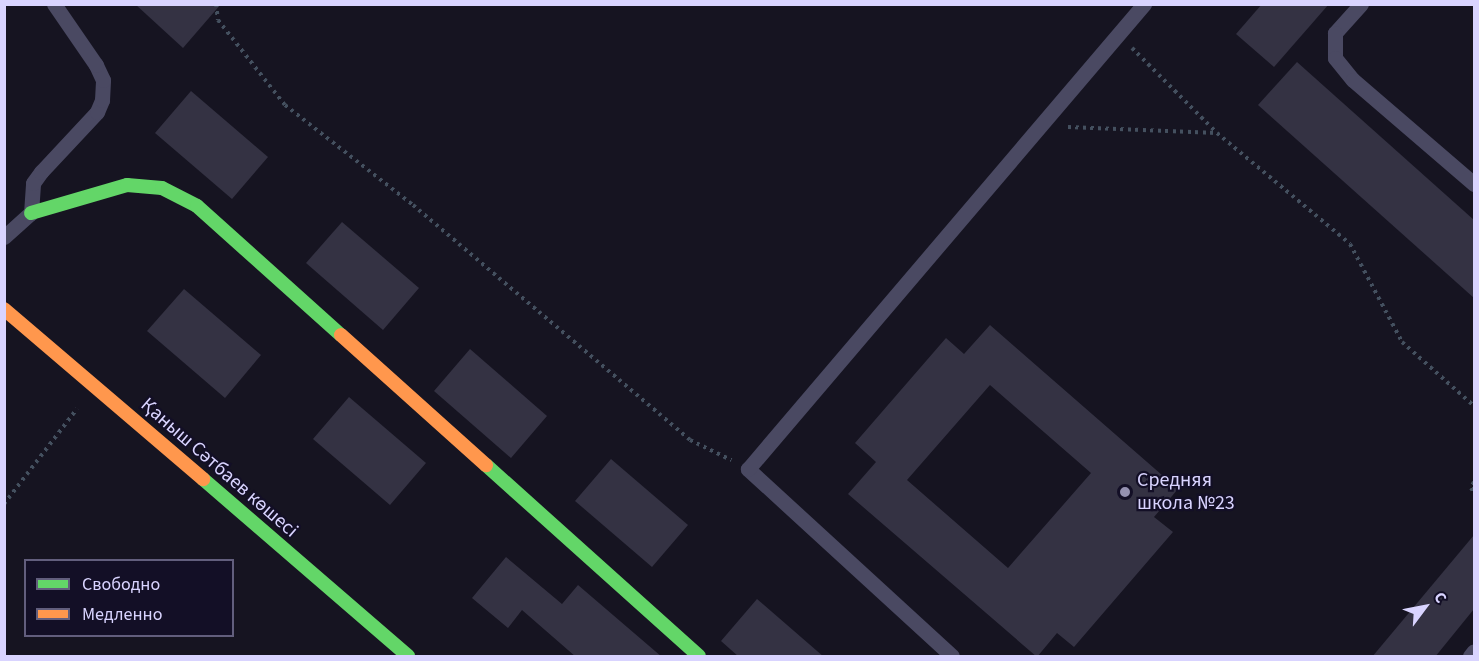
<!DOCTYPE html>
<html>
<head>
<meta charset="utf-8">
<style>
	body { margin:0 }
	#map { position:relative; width:1479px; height:661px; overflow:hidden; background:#161421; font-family:"Source Sans 3",sans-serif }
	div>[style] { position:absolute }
	.building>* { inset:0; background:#343243 }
	.path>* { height:4px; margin-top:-2px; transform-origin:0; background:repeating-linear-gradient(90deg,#44505f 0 3px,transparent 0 7.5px) }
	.lane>* { height:15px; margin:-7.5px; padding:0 7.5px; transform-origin:7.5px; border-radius:7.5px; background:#4a4962 }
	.fast>* { height:14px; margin:-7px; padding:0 7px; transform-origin:7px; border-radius:7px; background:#63d668 }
	.slow>* { height:14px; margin:-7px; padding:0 7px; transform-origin:7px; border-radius:7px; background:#ff974d }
	.dots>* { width:16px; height:16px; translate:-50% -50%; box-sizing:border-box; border:3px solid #130f26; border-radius:50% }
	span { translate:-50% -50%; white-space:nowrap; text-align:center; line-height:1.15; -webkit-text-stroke:4.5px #130f26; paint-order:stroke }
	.street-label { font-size:20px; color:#d9d4ff }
	.poi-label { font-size:20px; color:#d9d4ff }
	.left { translate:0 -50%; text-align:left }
	.frame { position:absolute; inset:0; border:6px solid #d9d4ff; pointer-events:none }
	.legend { position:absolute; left:24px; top:559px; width:210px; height:78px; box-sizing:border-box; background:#130f26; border:2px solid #625e7d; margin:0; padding:8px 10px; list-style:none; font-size:18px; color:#d9d4ff }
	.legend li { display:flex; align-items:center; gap:12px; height:30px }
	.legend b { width:30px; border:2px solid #625e7d }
	.north { position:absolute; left:1395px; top:577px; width:60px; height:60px; -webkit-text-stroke:4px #130f26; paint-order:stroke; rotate:58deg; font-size:16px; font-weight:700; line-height:24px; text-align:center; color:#d9d4ff }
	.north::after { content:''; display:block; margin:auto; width:21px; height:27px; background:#d9d4ff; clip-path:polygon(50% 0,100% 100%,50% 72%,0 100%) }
</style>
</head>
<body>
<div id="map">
	<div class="building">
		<div style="clip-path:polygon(135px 4px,221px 4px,183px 48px)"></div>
		<div style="clip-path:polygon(1262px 4px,1329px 4px,1274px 67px,1236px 34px)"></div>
		<div style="clip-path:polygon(1297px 62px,1474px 220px,1474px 298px,1258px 105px)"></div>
		<div style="clip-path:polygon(191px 91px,268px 157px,232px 199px,155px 133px)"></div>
		<div style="clip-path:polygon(342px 222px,419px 288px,383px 330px,306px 263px)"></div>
		<div style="clip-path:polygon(184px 289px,261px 355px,225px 398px,147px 331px)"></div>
		<div style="clip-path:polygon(evenodd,990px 325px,1178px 489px,1154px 517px,1173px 532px,1074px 647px,1057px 633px,1037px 657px,848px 494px,876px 462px,855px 443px,946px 338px,964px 354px,990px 325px,990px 385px,1091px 473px,1008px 568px,907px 480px,990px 385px)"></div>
		<div style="clip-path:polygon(470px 349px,547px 416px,511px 458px,434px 391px)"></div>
		<div style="clip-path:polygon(349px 397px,426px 463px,390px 505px,313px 439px)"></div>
		<div style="clip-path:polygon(611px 459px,688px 525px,652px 567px,575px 501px)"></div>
		<div style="clip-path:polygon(1474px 535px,1474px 609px,1435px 657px,1372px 657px)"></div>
		<div style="clip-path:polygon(506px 557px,562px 604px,578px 585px,662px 657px,576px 657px,522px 610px,508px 628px,472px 598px)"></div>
		<div style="clip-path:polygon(757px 599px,824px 657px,739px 657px,721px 641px)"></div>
	</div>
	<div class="path">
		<div style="left:216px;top:4px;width:16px;rotate:83deg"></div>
		<div style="left:218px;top:20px;width:108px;rotate:51.8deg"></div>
		<div style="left:285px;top:105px;width:162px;rotate:38deg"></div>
		<div style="left:413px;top:205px;width:363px;rotate:40.3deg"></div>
		<div style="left:690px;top:440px;width:46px;rotate:26deg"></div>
		<div style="left:1132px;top:48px;width:119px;rotate:45deg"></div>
		<div style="left:1068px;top:127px;width:149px;rotate:2.3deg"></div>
		<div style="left:1217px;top:133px;width:173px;rotate:39.8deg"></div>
		<div style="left:1350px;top:244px;width:111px;rotate:62deg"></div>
		<div style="left:1402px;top:342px;width:96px;rotate:41.6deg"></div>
		<div style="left:1474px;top:482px;width:7px;rotate:117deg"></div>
		<div style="left:1471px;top:488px;width:5px;rotate:53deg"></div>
		<div style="left:4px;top:504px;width:120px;rotate:-52.5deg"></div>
	</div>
	<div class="lane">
		<div style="left:1361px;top:4px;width:39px;rotate:132deg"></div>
		<div style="left:1335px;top:33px;width:25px;rotate:90deg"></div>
		<div style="left:1335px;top:58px;width:28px;rotate:51deg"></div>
		<div style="left:1353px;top:80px;width:160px;rotate:40.7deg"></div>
		<div style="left:4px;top:237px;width:36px;rotate:-42deg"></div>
		<div style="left:31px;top:213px;width:30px;rotate:-86deg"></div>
		<div style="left:33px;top:183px;width:14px;rotate:-54deg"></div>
		<div style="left:41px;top:172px;width:82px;rotate:-47deg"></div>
		<div style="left:97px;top:112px;width:13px;rotate:-67deg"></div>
		<div style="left:102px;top:100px;width:20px;rotate:-87deg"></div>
		<div style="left:103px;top:80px;width:17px;rotate:-115deg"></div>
		<div style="left:96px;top:65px;width:74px;rotate:-124.5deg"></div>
		<div style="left:952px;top:656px;width:277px;rotate:-137.5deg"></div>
		<div style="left:748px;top:469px;width:611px;rotate:-49.58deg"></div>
		<div style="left:1470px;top:656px;width:6px;rotate:-51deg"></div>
	</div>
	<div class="fast">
		<div style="left:31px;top:213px;width:100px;rotate:-16.3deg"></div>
		<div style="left:127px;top:185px;width:35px;rotate:5deg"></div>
		<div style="left:162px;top:188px;width:39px;rotate:27deg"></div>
		<div style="left:197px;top:206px;width:193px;rotate:41.9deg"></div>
		<div style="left:486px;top:465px;width:286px;rotate:41.9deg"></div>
		<div style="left:203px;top:479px;width:271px;rotate:40.8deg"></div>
	</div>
	<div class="slow">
		<div style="left:4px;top:309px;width:262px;rotate:40.5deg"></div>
		<div style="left:341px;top:335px;width:195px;rotate:41.9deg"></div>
	</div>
	<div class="dots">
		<div style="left:1125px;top:492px;background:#9591b1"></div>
	</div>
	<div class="street-label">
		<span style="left:219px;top:468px;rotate:41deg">Қаныш Сәтбаев көшесі</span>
	</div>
	<div class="poi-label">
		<span class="left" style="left:1137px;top:492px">Средняя<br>школа №23</span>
	</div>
	<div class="frame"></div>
	<ul class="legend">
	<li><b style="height:8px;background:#63d668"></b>Свободно</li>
	<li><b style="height:8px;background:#ff974d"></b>Медленно</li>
	</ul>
	<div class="north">С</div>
</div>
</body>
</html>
